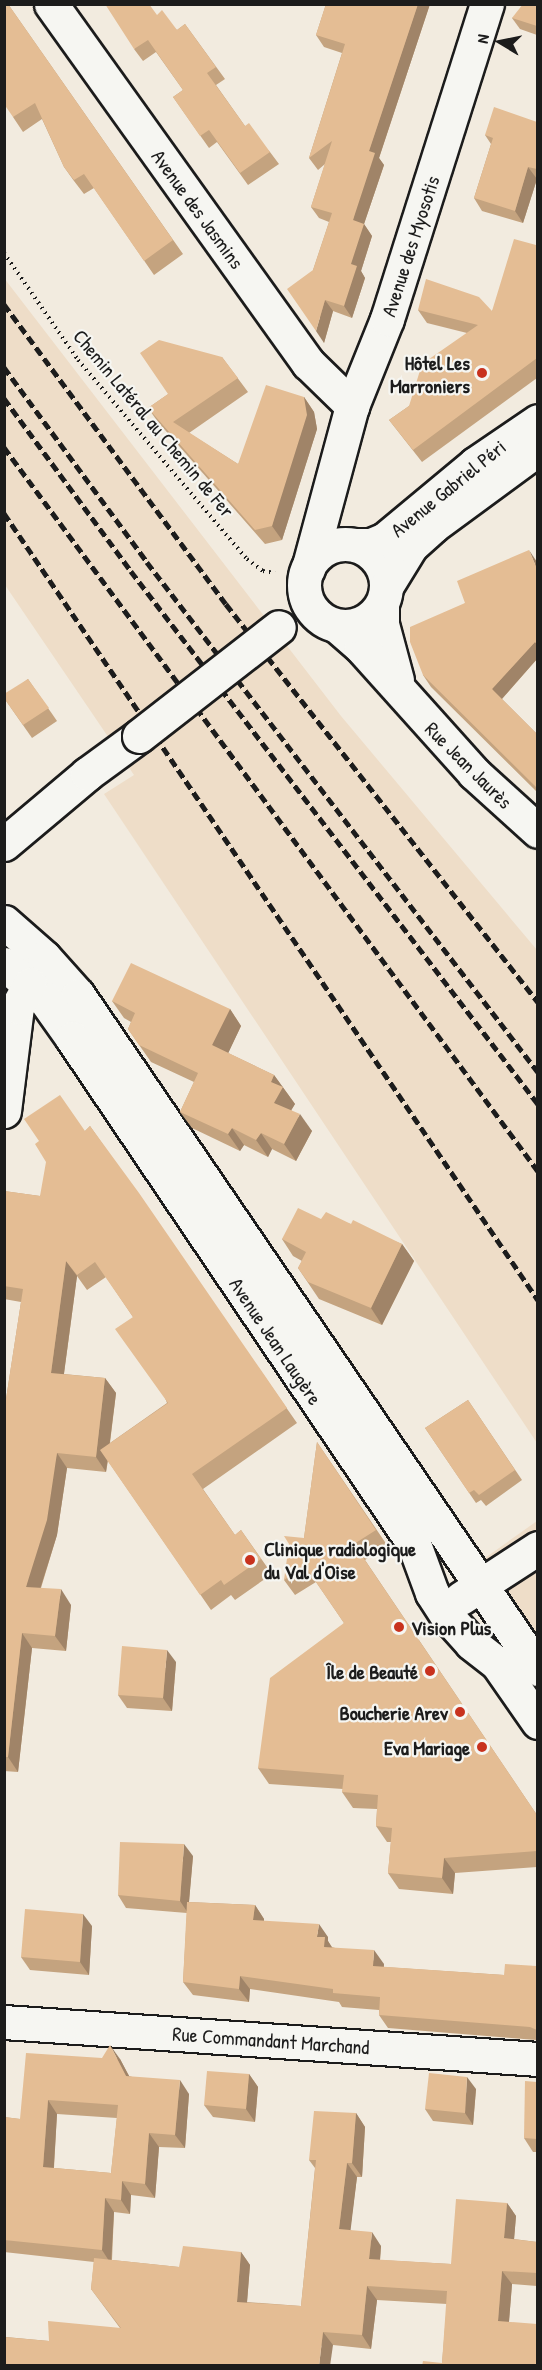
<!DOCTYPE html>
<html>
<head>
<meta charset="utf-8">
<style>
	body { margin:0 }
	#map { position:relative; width:542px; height:2370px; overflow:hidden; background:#f2ebdf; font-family:"Patrick Hand",sans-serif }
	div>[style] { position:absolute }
	.built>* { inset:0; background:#eeddc8 }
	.path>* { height:4px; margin-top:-2px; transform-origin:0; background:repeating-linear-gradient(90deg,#1c1c1c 0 1.5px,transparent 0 6px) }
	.roads { filter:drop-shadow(2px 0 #1c1c1c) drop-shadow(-2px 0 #1c1c1c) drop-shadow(0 2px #1c1c1c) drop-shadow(0 -2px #1c1c1c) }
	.minor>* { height:33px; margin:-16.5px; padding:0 16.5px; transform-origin:16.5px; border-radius:16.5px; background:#f6f6f2 }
	.major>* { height:33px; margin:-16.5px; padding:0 16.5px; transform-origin:16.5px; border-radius:16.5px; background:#f6f6f2 }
	.major>.ring { margin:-16.5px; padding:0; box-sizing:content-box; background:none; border:33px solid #f6f6f2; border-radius:50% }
	.rail>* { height:4.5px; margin-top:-2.25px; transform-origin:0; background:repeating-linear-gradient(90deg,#1c1c1c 0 9px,transparent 0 13.5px) }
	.bridges { filter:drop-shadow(2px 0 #1c1c1c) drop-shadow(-2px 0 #1c1c1c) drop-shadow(0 2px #1c1c1c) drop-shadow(0 -2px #1c1c1c) }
	.major-bridge>* { height:33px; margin:-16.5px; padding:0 16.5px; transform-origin:16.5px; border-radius:16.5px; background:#f6f6f2 }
	.wall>* { inset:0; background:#c4a37f }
	.shaded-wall>* { inset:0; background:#a08468 }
	.building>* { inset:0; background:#e4bd94 }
	.dots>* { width:16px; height:16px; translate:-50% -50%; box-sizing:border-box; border:3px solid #f6f6f2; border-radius:50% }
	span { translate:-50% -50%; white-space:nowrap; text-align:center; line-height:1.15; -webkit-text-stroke:4.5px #f6f6f2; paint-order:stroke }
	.street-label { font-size:20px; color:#1c1c1c }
	.poi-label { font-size:20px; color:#1c1c1c; font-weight:700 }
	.right { translate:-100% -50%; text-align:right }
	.left { translate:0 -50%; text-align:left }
	.frame { position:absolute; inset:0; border:6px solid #1c1c1c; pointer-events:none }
	.north { position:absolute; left:470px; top:12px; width:60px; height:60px; -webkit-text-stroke:4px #f6f6f2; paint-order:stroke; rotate:280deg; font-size:16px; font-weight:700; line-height:24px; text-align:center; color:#1c1c1c }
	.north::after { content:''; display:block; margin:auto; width:21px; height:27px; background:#1c1c1c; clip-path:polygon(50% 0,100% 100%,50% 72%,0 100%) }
</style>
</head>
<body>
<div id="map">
	<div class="built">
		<div style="clip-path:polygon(4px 278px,341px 716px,537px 950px,537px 1443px,104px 794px,134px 775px,5px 585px)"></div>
		<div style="clip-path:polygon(537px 1521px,537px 1681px,461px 1575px)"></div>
	</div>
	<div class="path">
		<div style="left:4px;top:253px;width:130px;rotate:55.3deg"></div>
		<div style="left:78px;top:360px;width:261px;rotate:49.7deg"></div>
		<div style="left:247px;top:559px;width:20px;rotate:37deg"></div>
		<div style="left:263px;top:571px;width:12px;rotate:9deg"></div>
	</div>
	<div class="roads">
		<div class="minor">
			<div style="left:51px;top:4px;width:442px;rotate:54.4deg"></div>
			<div style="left:308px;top:363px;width:62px;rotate:44.3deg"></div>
			<div style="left:308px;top:569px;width:169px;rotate:-74.9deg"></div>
			<div style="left:352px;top:406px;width:94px;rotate:-68.1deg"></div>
			<div style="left:387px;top:319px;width:330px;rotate:-72.4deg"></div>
			<div style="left:382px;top:604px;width:20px;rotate:90deg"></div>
			<div style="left:382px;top:624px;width:58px;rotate:75deg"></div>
			<div style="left:337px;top:626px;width:32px;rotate:41deg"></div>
			<div style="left:361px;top:647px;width:169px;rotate:48.1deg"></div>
			<div style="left:474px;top:773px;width:86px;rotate:42.2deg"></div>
			<div style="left:4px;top:922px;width:53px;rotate:41.2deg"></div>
			<div style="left:44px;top:957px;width:51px;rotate:48.2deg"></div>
			<div style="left:78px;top:995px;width:816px;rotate:55.69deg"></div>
			<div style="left:4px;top:964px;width:51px;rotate:40.2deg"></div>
			<div style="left:43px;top:997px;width:50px;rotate:54.7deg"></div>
			<div style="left:72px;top:1038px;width:611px;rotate:55.95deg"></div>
			<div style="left:414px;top:1544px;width:52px;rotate:69.8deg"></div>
			<div style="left:432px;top:1593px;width:27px;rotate:57deg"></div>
			<div style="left:447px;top:1616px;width:36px;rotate:48deg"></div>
			<div style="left:471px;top:1643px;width:33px;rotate:38deg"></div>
			<div style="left:497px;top:1663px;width:72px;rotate:55.2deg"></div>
			<div style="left:4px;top:1111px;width:105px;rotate:-82.9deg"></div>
			<div style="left:17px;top:1007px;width:26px;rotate:-61deg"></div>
			<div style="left:461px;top:1598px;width:92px;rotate:-33deg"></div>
			<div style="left:4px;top:2022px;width:535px;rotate:3.96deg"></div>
		</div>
		<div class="major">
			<div class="ring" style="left:304px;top:544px;width:49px;height:49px"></div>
			<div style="left:356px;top:545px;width:15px"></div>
			<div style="left:371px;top:545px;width:15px;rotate:-23deg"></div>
			<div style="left:385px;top:539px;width:117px;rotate:-39.8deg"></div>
			<div style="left:475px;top:464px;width:76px;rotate:-34.3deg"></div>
			<div style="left:387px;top:585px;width:46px;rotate:-58.4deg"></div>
			<div style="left:411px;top:546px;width:30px;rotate:-42deg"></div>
			<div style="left:433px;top:526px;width:130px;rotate:-36.3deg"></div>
			<div style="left:4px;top:844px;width:109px;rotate:-40.1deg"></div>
			<div style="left:87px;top:774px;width:64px;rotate:-36.2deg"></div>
		</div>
	</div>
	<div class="rail">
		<div style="left:4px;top:304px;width:373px;rotate:53.5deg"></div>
		<div style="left:226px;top:604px;width:506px;rotate:51.91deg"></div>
		<div style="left:4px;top:367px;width:242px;rotate:53.7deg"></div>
		<div style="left:147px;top:562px;width:643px;rotate:52.52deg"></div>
		<div style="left:4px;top:398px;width:215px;rotate:53.7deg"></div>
		<div style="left:131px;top:571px;width:671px;rotate:52.63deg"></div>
		<div style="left:4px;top:447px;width:900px;rotate:53.59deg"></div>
		<div style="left:4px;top:513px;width:951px;rotate:55.84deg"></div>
	</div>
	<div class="bridges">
		<div class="major-bridge">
			<div style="left:139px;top:736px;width:177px;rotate:-37.9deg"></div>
		</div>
	</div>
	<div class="wall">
		<div style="clip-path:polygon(8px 4px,183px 254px,154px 275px,94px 188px,84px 194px,74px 181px,64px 167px,42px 119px,23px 132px,13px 117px)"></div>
		<div style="clip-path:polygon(326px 4px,430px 4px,379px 158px,384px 165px,364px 224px,372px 236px,361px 271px,365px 278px,352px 318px,333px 311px,324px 343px,313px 270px,329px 222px,319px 218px,311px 207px,325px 164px,318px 170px,309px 158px,342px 53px,324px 47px,316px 35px)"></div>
		<div style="clip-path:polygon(537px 4px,537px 35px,520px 29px,512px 18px)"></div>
		<div style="clip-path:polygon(157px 15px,177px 30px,185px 24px,225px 79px,216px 85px,245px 126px,270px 152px,279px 164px,248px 185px,217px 142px,209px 148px,173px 97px,183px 90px,156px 52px,143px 61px,134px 49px)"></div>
		<div style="clip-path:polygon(537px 122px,537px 179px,523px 223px,482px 211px,474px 198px,491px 144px,485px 135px)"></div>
		<div style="clip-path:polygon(537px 247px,537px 378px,422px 462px,389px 420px,409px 406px,467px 333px,427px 323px,418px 310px,492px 311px)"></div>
		<div style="clip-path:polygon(222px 357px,248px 392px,189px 433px,238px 464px,304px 397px,314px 412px,317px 429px,282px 540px,265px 544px,158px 422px,148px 408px)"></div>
		<div style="clip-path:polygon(537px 563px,537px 659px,502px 699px,537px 734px,537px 792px,431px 687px,423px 675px,465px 603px)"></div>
		<div style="clip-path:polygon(28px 679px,57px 721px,32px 738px,4px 698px)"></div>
		<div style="clip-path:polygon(112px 1001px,230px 1009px,241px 1026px,228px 1053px,274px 1075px,295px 1104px,291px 1110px,312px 1131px,296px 1161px,272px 1149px,268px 1157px,244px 1145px,240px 1151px,192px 1128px,180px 1112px,194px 1082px,151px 1062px,128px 1029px,131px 1022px,124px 1018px)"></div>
		<div style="clip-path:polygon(evenodd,90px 1126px,297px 1423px,203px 1489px,235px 1535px,241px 1530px,272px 1574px,235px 1600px,231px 1595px,211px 1610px,108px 1461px,106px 1472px,67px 1468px,57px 1535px,41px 1588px,71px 1605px,66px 1651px,32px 1648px,18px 1772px,4px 1771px,4px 1412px,21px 1302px,4px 1299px,4px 1191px,40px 1196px,85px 1131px,90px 1126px,77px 1276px,87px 1290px,106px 1277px,133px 1317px,167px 1403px,110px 1443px,116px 1393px,105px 1378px,64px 1374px,77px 1276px)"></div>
		<div style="clip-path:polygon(321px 1219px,351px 1224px,402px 1244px,414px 1261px,382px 1325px,319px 1299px,298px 1268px,302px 1261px,293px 1256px,282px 1239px)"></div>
		<div style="clip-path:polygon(468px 1400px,522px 1480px,486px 1506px,481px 1500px,476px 1503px,425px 1428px)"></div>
		<div style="clip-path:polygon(317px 1442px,387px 1545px,365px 1560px,537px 1815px,537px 1867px,455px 1873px,453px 1894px,399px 1889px,388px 1873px,391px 1842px,387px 1842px,376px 1826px,377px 1809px,353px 1808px,342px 1792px,343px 1789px,269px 1784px,258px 1768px,344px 1623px,316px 1582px,295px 1595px,284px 1580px,304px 1538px)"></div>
		<div style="clip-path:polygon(176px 1662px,172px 1711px,127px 1708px,118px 1695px)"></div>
		<div style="clip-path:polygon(193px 1856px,189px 1902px,255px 1905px,264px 1919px,264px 1921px,328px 1937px,328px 1941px,332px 1947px,384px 1964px,384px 1967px,504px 1975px,537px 1966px,537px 2040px,388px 2028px,379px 2015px,379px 2010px,342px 2007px,339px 2002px,250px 1989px,249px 2002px,193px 1995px,183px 1982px,187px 1913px,126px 1908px,118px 1895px)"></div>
		<div style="clip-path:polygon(92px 1926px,89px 1975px,30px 1970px,21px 1957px)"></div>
		<div style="clip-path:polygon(evenodd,102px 2058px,120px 2059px,129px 2076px,189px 2094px,185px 2148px,159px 2147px,155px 2198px,131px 2195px,130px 2214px,114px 2212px,112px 2260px,179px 2267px,241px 2252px,250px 2265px,247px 2302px,301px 2306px,315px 2168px,309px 2160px,356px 2113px,365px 2127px,362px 2177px,357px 2177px,350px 2230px,381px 2246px,380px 2260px,451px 2264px,507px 2203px,516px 2216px,514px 2239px,537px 2242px,537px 2286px,512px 2284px,509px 2321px,442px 2363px,447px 2304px,377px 2300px,371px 2349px,333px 2345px,4px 2366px,4px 2327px,6px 2337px,49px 2341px,120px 2328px,91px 2289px,94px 2262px,4px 2252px,4px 2117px,20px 2119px,102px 2058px,57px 2114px,117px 2118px,111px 2173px,54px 2168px,57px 2114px)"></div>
		<div style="clip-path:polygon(249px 2074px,258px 2087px,255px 2122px,213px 2117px,204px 2105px)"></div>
		<div style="clip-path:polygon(537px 2082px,537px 2152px,533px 2152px,524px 2138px)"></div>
		<div style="clip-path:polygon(476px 2089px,473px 2125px,433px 2121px,425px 2109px)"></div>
	</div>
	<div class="shaded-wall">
		<div style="clip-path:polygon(418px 4px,430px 4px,379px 158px,384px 165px,364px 224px,372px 236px,361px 271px,365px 278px,352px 318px,344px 306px,351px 264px,353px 220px,369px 151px)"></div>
		<div style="clip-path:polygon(528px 167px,537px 179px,523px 223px,515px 211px)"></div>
		<div style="clip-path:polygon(325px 300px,333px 311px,324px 343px,316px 331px)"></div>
		<div style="clip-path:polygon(304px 397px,314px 412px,317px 429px,282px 540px,272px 526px)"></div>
		<div style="clip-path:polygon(529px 550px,537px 562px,537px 569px)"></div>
		<div style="clip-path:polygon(535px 642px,537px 645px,537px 659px,500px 701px,492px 689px)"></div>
		<div style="clip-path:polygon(230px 1009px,241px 1026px,224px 1062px,212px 1045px)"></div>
		<div style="clip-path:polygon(274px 1075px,295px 1104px,286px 1119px,274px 1103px,271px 1082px)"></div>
		<div style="clip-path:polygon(300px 1114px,312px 1131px,296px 1161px,284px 1144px)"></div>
		<div style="clip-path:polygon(232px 1128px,244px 1145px,240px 1151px,228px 1134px)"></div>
		<div style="clip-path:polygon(261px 1133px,272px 1149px,268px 1157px,256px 1140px)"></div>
		<div style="clip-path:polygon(402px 1244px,414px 1261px,382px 1325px,371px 1308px)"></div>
		<div style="clip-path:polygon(66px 1261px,77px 1276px,62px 1388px,51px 1373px)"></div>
		<div style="clip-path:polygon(105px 1378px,116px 1393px,106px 1472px,96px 1457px)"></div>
		<div style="clip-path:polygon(57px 1453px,67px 1468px,57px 1535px,36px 1602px,26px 1587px)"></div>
		<div style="clip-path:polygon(61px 1589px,71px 1605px,66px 1651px,55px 1636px)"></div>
		<div style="clip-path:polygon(22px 1633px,32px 1648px,18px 1772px,8px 1757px)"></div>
		<div style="clip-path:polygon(167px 1650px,176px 1662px,172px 1711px,163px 1698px)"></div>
		<div style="clip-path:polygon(184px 1844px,193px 1856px,188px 1913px,180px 1901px)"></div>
		<div style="clip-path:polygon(444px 1858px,455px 1873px,453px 1894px,442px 1878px)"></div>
		<div style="clip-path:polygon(255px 1905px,264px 1919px,263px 1934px,253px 1920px)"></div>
		<div style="clip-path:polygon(83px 1914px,92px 1926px,89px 1975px,80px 1962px)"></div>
		<div style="clip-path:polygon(319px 1924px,328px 1937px,328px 1941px,334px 1951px,334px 1960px,317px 1937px)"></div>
		<div style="clip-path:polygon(374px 1950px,384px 1964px,382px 1979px,373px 1966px)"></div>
		<div style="clip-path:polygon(240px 1976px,250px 1989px,249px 2002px,239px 1989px)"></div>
		<div style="clip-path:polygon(110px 2045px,120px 2059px,136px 2089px,126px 2076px)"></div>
		<div style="clip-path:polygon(249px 2074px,258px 2087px,255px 2122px,246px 2109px)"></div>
		<div style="clip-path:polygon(467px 2077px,476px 2089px,473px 2125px,465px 2113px)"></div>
		<div style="clip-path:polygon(180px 2080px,189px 2094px,185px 2148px,175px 2135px)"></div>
		<div style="clip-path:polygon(48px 2100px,57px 2114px,53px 2180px,43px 2167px)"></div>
		<div style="clip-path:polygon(356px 2113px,365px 2127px,362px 2177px,352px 2163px)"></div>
		<div style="clip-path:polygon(149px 2133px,159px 2147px,155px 2198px,145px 2184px)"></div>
		<div style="clip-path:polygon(347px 2163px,357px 2177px,349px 2243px,339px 2229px)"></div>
		<div style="clip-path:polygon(122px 2181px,131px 2195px,130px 2214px,121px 2200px)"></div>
		<div style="clip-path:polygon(105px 2198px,114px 2212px,111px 2264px,102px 2250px)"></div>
		<div style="clip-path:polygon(507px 2203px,516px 2216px,513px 2252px,504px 2238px)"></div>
		<div style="clip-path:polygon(372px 2232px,381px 2246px,379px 2273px,369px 2259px)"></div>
		<div style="clip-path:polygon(241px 2252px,250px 2265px,246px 2315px,237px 2302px)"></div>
		<div style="clip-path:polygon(502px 2271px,512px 2284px,508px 2334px,498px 2321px)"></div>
		<div style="clip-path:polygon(367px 2286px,377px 2300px,371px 2349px,362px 2335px)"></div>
		<div style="clip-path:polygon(323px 2332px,333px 2345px,330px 2366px,319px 2366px)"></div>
	</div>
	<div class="building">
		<div style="clip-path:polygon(4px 4px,8px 4px,173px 240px,144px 261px,84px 174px,74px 180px,64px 167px,35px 103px,13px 117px,4px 104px)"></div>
		<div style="clip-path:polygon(105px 4px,149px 4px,157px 15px,162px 10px,177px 30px,185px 24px,216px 67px,207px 73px,245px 126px,249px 123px,270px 152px,240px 173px,209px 130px,200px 136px,173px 97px,183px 90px,148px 40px,134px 49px)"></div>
		<div style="clip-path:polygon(326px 4px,418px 4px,369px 151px,375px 153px,353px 220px,364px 224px,351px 264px,357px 266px,344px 306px,325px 300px,316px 331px,287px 289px,313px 270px,332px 213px,311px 207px,332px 141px,309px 158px,345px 44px,316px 35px)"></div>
		<div style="clip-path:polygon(523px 4px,537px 4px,537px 26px,512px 18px)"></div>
		<div style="clip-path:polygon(494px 107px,537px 122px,537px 169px,528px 167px,515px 211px,474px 198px,493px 138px,485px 135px)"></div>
		<div style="clip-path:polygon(514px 239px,536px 245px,537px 247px,537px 358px,413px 450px,389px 420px,409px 406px,422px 364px,478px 325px,418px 310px,426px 279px,479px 297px,492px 311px)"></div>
		<div style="clip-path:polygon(159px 340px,222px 357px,238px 378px,173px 422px,238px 464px,266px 385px,304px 397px,307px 415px,272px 526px,255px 530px,148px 408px,168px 394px,140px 353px)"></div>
		<div style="clip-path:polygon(529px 550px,537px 569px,537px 644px,535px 642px,492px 689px,537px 734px,537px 785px,536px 787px,423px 675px,410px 642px,410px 627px,465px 603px,457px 581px)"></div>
		<div style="clip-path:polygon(28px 679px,49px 708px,23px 725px,4px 698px,4px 694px)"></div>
		<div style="clip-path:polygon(131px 963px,230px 1009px,212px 1045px,274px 1075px,271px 1082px,283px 1087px,274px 1103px,300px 1114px,284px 1144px,261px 1133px,256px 1140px,232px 1128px,228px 1134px,180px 1112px,198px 1073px,139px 1045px,128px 1029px,135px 1013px,112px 1001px)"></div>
		<div style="clip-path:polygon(60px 1095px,85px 1131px,90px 1126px,139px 1193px,287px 1408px,192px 1474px,235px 1535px,241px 1530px,261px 1559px,224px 1585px,221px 1580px,200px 1595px,100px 1450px,168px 1403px,115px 1329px,133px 1317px,95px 1262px,77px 1275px,66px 1261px,51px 1373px,105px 1378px,96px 1457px,57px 1453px,47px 1520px,26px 1587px,61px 1589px,55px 1636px,22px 1633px,8px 1757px,4px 1757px,4px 1412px,23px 1289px,4px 1286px,4px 1191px,40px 1196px,46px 1162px,35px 1144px,39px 1141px,24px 1119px)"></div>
		<div style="clip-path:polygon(298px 1208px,321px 1219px,326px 1212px,351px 1224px,353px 1220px,402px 1244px,371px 1308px,308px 1282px,298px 1268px,306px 1252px,282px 1239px)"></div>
		<div style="clip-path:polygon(468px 1400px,515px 1470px,479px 1495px,474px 1490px,469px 1493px,425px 1428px)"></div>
		<div style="clip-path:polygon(317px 1442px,376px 1530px,354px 1544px,537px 1815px,537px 1851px,444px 1858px,442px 1878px,388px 1873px,392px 1828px,376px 1826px,378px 1795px,342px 1792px,344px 1775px,258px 1768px,270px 1678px,344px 1623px,305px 1566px,284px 1580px,289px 1544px,284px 1536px,304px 1538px)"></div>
		<div style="clip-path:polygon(122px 1646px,167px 1650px,163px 1698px,118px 1695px)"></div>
		<div style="clip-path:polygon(120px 1842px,184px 1844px,180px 1901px,118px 1895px)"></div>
		<div style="clip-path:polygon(187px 1902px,255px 1905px,253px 1920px,319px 1924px,317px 1937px,325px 1937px,324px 1947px,374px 1950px,373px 1966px,504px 1975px,505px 1964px,537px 1966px,537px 2030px,530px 2027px,379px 2015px,380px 1997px,333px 1993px,333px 1989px,240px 1976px,239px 1989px,183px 1982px)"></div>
		<div style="clip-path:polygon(25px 1909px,83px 1914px,80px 1962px,21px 1957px)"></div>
		<div style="clip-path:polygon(evenodd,110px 2045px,126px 2076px,180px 2080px,175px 2135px,149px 2133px,145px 2184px,122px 2181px,121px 2200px,105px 2198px,102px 2250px,4px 2240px,4px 2117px,20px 2119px,26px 2053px,102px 2058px,110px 2045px,48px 2100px,118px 2105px,111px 2173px,43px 2167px,48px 2100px)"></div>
		<div style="clip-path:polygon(207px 2071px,249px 2074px,246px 2109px,204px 2105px)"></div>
		<div style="clip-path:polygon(429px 2073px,467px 2077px,465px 2113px,425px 2109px)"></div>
		<div style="clip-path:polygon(525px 2081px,537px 2082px,537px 2139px,524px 2138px)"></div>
		<div style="clip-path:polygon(314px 2111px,356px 2113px,352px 2163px,347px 2163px,339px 2229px,372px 2232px,369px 2259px,451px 2264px,456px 2199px,507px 2203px,504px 2238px,537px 2242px,537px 2273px,502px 2271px,498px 2321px,537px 2324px,537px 2366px,422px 2366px,423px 2361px,442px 2363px,447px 2291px,367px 2286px,362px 2335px,323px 2332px,319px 2366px,4px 2366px,4px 2337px,49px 2341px,48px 2321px,121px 2328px,91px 2289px,94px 2258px,179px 2267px,183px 2246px,241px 2252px,237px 2302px,301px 2306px,316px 2160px,309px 2160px)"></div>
	</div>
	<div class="dots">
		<div style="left:482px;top:373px;background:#c8321e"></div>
		<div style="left:250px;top:1560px;background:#c8321e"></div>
		<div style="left:399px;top:1627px;background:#c8321e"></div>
		<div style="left:430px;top:1671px;background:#c8321e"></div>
		<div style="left:460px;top:1712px;background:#c8321e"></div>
		<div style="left:482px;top:1747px;background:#c8321e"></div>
	</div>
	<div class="street-label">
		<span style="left:198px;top:209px;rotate:54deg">Avenue des Jasmins</span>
		<span style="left:410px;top:246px;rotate:-72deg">Avenue des Myosotis</span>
		<span style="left:154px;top:423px;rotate:50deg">Chemin Latéral au Chemin de Fer</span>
		<span style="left:448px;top:488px;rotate:-39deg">Avenue Gabriel Péri</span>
		<span style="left:469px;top:765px;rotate:45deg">Rue Jean Jaurès</span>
		<span style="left:276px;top:1341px;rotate:56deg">Avenue Jean Laugère</span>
		<span style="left:271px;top:2040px;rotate:4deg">Rue Commandant Marchand</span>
	</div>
	<div class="poi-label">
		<span class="right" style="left:470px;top:374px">Hôtel Les<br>Marroniers</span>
		<span class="left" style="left:264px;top:1560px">Clinique radiologique<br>du Val d'Oise</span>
		<span class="left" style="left:411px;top:1627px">Vision Plus</span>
		<span class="right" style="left:418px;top:1671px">Île de Beauté</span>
		<span class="right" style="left:448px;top:1712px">Boucherie Arev</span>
		<span class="right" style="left:470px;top:1747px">Eva Mariage</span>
	</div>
	<div class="frame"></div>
	<div class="north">N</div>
</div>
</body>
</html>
